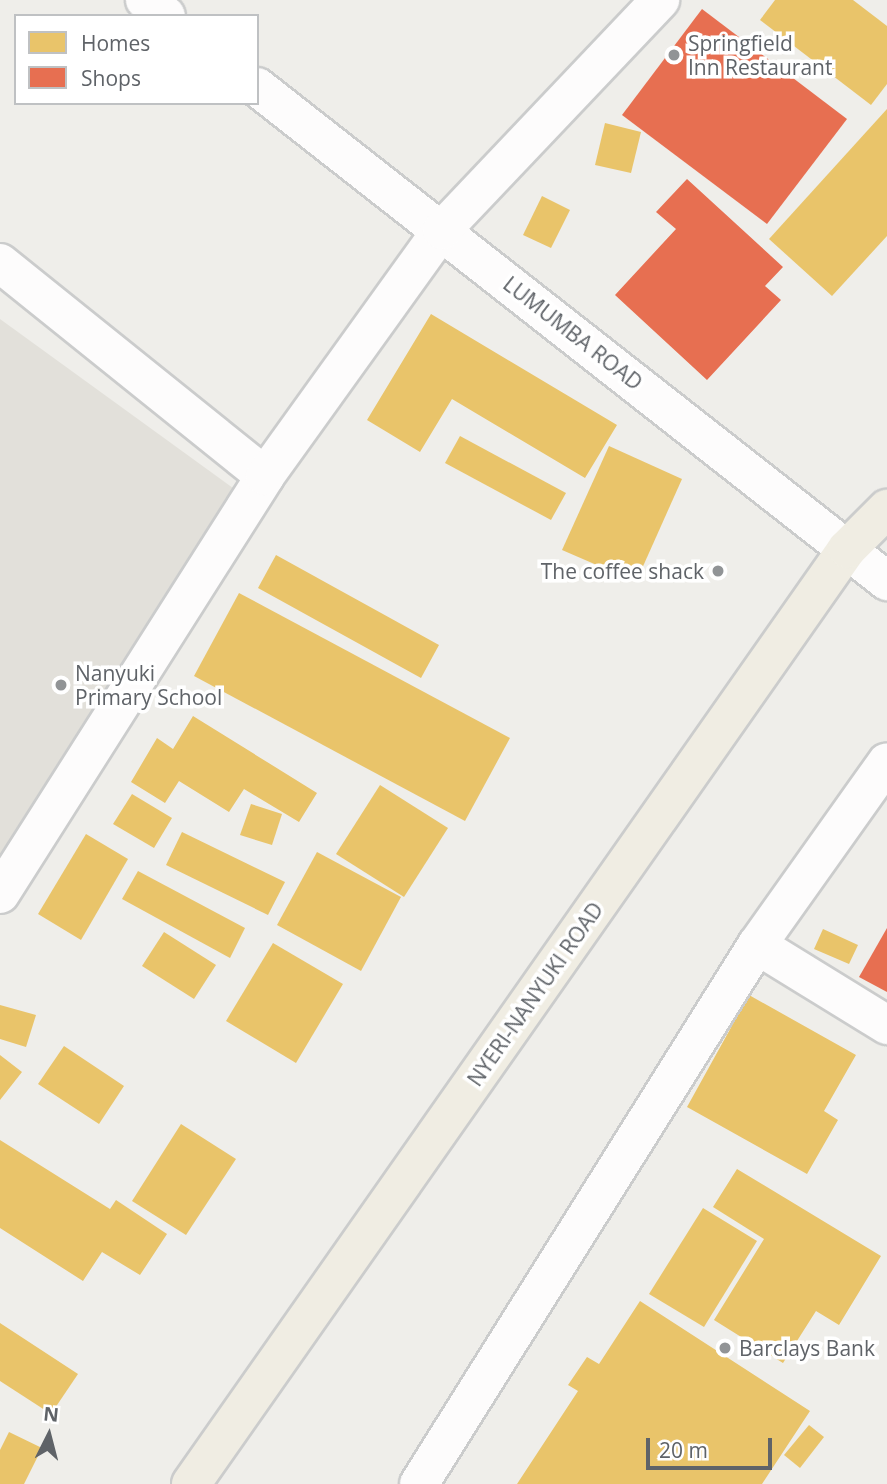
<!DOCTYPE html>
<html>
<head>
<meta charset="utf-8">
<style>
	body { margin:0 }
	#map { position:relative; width:887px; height:1484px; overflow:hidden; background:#efeeea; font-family:"Open Sans",sans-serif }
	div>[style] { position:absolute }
	.education>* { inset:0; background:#e2e0da }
	.homes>* { inset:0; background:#e9c46a }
	.shops>* { inset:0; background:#e76f51 }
	.roads { filter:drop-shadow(2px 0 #cbcccc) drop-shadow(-2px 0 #cbcccc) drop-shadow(0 2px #cbcccc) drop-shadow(0 -2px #cbcccc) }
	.street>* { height:38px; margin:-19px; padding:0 19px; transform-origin:19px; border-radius:19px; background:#fdfcfc }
	.highway>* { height:38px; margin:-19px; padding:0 19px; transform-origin:19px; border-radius:19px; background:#f0ede3 }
	.dots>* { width:19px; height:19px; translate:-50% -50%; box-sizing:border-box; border:4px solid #fff; border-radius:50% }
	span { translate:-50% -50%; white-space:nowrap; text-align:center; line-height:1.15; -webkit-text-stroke:7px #fff; paint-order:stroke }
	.poi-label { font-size:21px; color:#5f6368 }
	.left { translate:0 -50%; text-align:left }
	.right { translate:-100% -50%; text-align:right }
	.street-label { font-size:21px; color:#5f6368 }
	.legend { position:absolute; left:14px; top:14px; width:245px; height:91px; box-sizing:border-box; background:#fff; border:2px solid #bfc1c3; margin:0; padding:9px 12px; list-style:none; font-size:21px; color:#5f6368 }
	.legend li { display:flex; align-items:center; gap:14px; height:35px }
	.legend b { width:35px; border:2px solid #bfc1c3 }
	.north { position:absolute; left:14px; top:1400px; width:70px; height:70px; -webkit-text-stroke:5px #fff; paint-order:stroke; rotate:6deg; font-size:19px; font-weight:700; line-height:28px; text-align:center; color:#5f6368 }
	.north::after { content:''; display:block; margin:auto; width:24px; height:32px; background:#5f6368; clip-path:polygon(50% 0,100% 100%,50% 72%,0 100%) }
	.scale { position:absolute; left:646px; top:1438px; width:126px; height:32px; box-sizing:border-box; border:4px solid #5f6368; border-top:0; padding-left:9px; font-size:21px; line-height:24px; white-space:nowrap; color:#5f6368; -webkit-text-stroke:5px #fff; paint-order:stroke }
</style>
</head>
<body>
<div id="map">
	<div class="education">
		<div style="clip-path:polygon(0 319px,244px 496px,0 875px)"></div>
	</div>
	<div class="homes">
		<div style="clip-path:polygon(775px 0,853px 0,887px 26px,887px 84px,871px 105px,760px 20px)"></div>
		<div style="clip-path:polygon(887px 109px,887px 236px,832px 296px,769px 239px)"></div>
		<div style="clip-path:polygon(605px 123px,641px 132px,631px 173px,595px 165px)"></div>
		<div style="clip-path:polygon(542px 196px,570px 210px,551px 248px,523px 235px)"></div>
		<div style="clip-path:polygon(431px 314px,617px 425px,585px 478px,452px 399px,420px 452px,367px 420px)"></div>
		<div style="clip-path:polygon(460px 436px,566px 493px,551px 520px,445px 463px)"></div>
		<div style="clip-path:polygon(609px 446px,682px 479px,636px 582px,562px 550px)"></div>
		<div style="clip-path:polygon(276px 555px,439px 645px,421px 678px,258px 588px)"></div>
		<div style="clip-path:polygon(239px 593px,510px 738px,465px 821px,194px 676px)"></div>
		<div style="clip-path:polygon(193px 716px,317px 793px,299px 822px,244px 789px,229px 812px,179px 781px,165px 803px,131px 782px,157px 738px,173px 749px)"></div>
		<div style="clip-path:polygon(380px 785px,448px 828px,404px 897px,336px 854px)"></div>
		<div style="clip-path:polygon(132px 794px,172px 818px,154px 848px,113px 824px)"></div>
		<div style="clip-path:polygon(251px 804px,282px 814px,272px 845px,240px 835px)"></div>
		<div style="clip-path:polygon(182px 832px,285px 882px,268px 915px,166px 865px)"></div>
		<div style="clip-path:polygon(86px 834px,128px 859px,81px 940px,38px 914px)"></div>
		<div style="clip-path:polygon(317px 852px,401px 897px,361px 971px,277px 925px)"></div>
		<div style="clip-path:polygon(138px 871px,245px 928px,230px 958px,122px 899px)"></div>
		<div style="clip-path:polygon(823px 929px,858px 945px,849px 964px,814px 949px)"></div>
		<div style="clip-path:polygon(164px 932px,216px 965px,194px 999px,142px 966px)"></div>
		<div style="clip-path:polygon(273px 943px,343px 984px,296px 1063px,226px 1021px)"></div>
		<div style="clip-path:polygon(749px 995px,856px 1055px,824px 1111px,838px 1120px,807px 1174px,687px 1107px)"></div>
		<div style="clip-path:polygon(0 1005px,36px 1015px,26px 1047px,0 1039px)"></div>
		<div style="clip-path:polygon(64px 1046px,124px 1086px,99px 1124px,38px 1084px)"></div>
		<div style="clip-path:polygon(0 1055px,22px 1072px,0 1100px)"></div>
		<div style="clip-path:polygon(181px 1124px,236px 1159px,186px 1235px,132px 1201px)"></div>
		<div style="clip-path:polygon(0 1140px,110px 1209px,116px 1200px,167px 1234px,140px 1275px,102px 1252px,83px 1281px,0 1228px)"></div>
		<div style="clip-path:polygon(737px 1169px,881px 1256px,839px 1325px,816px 1311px,783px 1363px,714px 1320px,764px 1239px,713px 1207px)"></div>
		<div style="clip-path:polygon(703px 1208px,757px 1241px,704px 1327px,649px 1294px)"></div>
		<div style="clip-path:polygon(640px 1301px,810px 1411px,762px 1484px,517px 1484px,578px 1391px,568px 1385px,587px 1357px,599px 1364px)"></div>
		<div style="clip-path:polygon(0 1323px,78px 1374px,51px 1414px,0 1381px)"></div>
		<div style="clip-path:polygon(809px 1425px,824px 1437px,800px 1468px,784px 1455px)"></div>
		<div style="clip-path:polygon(9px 1432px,42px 1448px,24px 1484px,0 1484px,0 1450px)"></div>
	</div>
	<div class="shops">
		<div style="clip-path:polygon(702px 9px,847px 119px,767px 224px,622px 115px)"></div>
		<div style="clip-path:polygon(687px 179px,783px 267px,765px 286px,781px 300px,707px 380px,615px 295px,676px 229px,656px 212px)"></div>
		<div style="clip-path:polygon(887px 928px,887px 992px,859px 977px)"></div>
	</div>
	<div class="roads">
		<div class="street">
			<div style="left:145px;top:0;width:26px;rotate:37deg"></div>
			<div style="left:257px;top:87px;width:801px;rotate:38.1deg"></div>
			<div style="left:0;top:263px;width:340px;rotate:38.8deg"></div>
			<div style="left:0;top:894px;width:495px;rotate:-57.6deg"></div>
			<div style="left:265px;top:476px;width:303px;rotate:-54.3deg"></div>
			<div style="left:442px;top:230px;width:317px;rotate:-46.5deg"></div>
			<div style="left:757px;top:945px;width:153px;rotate:31.6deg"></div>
			<div style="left:419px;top:1484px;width:636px;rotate:-57.91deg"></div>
			<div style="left:757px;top:945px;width:224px;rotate:-54.6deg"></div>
		</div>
		<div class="highway">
			<div style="left:191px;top:1484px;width:1142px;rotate:-54.95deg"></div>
			<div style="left:847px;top:549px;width:57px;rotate:-45deg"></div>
		</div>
	</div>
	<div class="dots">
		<div style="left:674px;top:55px;background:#919496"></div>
		<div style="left:718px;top:571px;background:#919496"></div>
		<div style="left:61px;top:685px;background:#919496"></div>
		<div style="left:725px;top:1348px;background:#919496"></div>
	</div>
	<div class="poi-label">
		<span class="left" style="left:688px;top:55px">Springfield<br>Inn Restaurant</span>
		<span class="right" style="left:704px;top:571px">The coffee shack</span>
		<span class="left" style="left:75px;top:685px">Nanyuki<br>Primary School</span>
		<span class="left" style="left:739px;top:1348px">Barclays Bank</span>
	</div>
	<div class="street-label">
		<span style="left:573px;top:333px;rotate:38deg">LUMUMBA ROAD</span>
		<span style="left:535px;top:994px;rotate:-55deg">NYERI-NANYUKI ROAD</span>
	</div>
	<ul class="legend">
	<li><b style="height:19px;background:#e9c46a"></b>Homes</li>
	<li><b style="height:19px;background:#e76f51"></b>Shops</li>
	</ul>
	<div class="north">N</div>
	<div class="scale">20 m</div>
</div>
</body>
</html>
